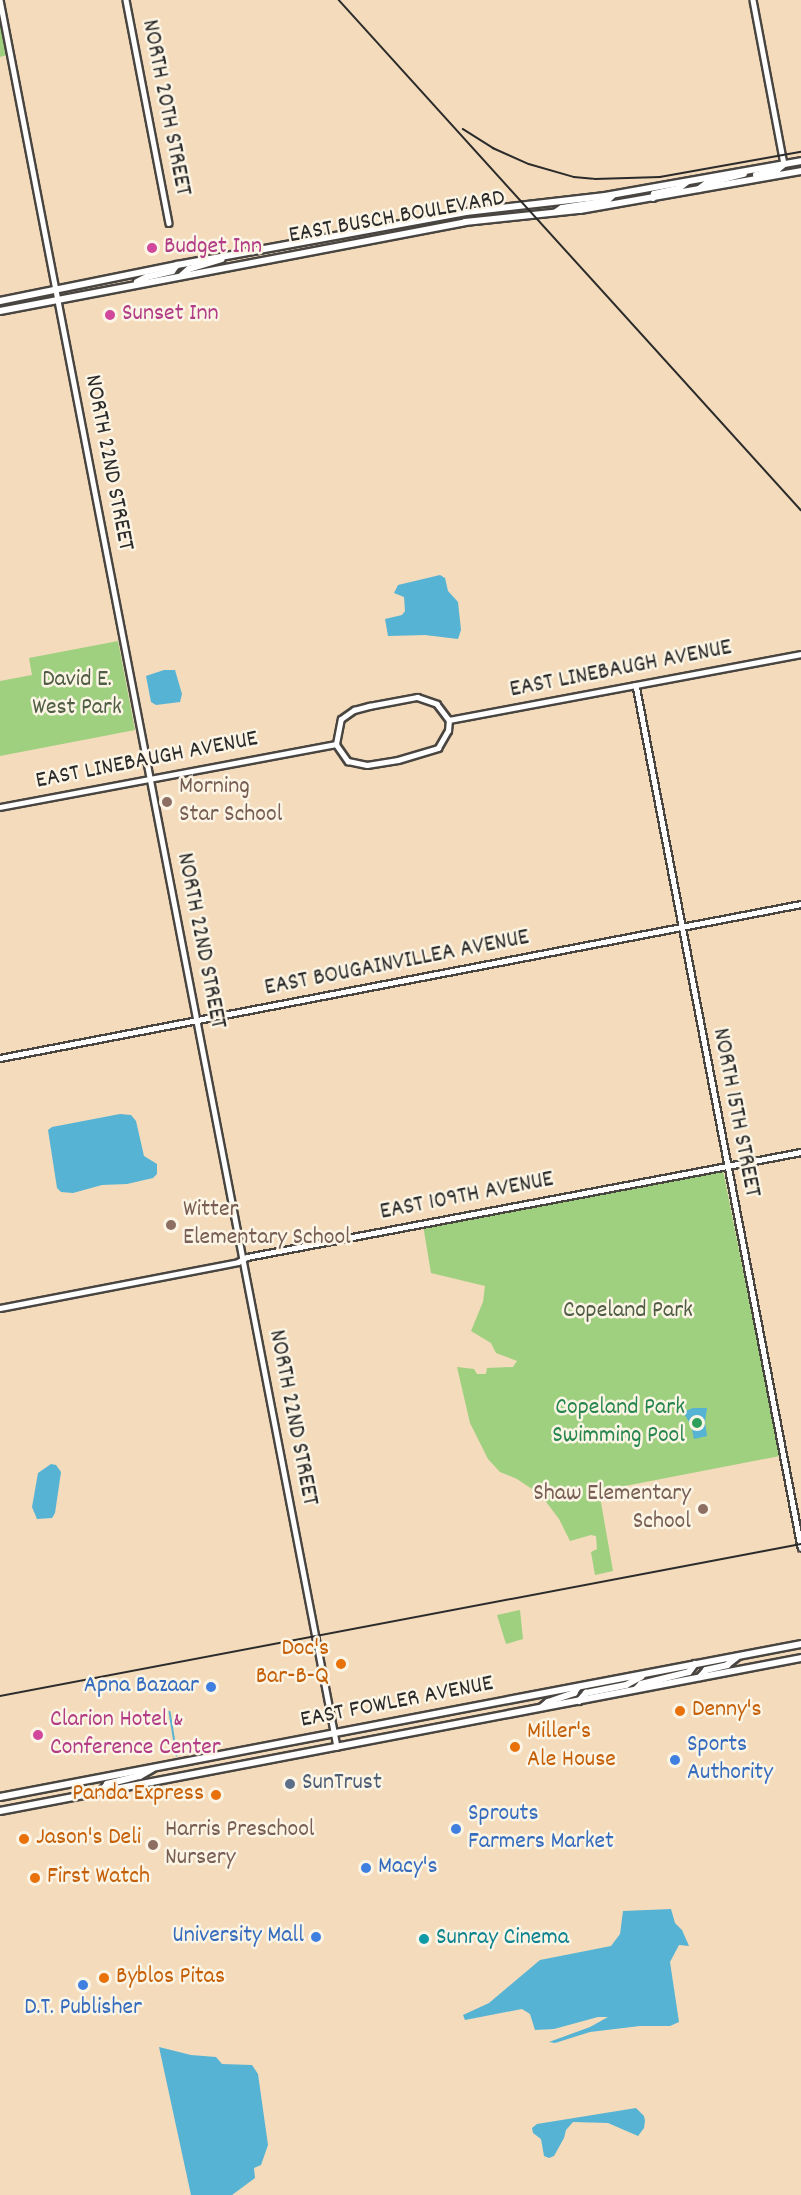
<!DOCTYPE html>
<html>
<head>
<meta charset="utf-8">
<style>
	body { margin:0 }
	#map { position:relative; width:801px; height:2195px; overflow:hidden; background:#f3dbbb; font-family:Dekko,sans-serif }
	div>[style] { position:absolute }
	.green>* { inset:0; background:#9ed080 }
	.water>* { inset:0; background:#56b3d4 }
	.stream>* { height:1.5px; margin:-0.75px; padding:0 0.75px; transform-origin:0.75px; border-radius:0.75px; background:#56b3d4 }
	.roads { filter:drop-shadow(2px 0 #494541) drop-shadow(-2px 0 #494541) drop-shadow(0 2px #494541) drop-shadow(0 -2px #494541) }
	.tertiary>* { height:4.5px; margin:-2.25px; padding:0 2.25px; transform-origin:2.25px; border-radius:2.25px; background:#fff }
	.primary>* { height:6px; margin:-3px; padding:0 3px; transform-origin:3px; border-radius:3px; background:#fff }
	.rail>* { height:1.5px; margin:-0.75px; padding:0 0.75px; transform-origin:0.75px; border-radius:0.75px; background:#2b2b2b }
	.dots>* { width:16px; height:16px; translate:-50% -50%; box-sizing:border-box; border:3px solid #fcf5e5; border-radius:50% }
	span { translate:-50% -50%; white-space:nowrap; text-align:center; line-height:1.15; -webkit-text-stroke:5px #fcf5e5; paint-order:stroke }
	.street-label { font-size:24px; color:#2b2b2b }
	.hotel-label { font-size:24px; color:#b23c85 }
	.left { translate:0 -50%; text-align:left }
	.park-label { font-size:24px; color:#4e5d44 }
	.education-label { font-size:24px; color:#785e54 }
	.right { translate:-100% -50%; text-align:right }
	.leisure-label { font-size:24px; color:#27864d }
	.food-label { font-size:24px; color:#c56008 }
	.shop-label { font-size:24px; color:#366cbe }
	.service-label { font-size:24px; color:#4e5e75 }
	.culture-label { font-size:24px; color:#0d838f }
</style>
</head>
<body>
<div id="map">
	<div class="green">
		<div style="clip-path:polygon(0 18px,7px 55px,0 57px)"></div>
		<div style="clip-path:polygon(118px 641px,135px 730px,0 756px,0 681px,32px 675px,29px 658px)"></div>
		<div style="clip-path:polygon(723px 1170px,780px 1456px,599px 1491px,613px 1571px,595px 1575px,591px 1552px,597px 1549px,596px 1536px,591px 1535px,570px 1541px,559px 1519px,541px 1495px,517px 1479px,500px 1472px,488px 1459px,470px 1423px,457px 1367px,474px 1369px,477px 1374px,486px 1374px,487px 1368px,513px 1367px,517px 1361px,496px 1353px,491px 1343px,471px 1331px,483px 1302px,485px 1286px,431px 1273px,423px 1225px)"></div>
		<div style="clip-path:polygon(520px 1610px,523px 1639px,506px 1644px,497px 1615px)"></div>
	</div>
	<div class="water">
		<div style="clip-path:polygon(440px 575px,445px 578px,448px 591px,458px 602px,461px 630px,458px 639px,425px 635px,388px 636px,385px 619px,402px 615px,405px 611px,404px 597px,394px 593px,398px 585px)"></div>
		<div style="clip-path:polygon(164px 670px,175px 670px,182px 694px,180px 702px,156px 705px,151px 702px,146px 676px)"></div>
		<div style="clip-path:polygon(120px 1114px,131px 1115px,136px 1121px,144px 1156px,157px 1164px,157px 1174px,153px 1178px,127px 1184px,102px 1185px,73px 1193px,61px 1192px,57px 1188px,48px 1130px,52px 1127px)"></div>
		<div style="clip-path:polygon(693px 1408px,707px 1408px,705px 1422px,707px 1436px,694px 1439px,691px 1425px,683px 1412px)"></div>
		<div style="clip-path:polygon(51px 1464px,56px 1465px,61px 1472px,55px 1513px,52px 1518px,37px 1519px,32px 1507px,38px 1473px)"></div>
		<div style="clip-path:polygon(671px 1909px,675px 1923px,682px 1930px,689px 1946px,679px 1945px,670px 1962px,679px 2022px,670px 2026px,640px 2026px,590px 2032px,555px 2043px,549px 2042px,590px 2027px,608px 2017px,598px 2017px,554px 2029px,535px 2030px,530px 2014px,522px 2009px,465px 2020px,463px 2015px,489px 2003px,540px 1960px,611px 1946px,620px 1934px,623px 1911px)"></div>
		<div style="clip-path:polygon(159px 2047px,191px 2055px,216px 2057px,222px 2064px,252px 2065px,258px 2074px,268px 2145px,261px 2165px,254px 2168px,255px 2178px,232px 2195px,191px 2195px)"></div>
		<div style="clip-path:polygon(636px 2108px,644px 2116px,645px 2121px,644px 2128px,638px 2136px,608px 2123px,573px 2122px,566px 2130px,564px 2138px,554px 2156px,549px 2158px,544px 2156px,541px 2139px,533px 2133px,532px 2128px,537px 2124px)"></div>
	</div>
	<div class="stream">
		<div style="left:170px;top:1712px;width:44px;rotate:80.8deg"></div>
	</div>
	<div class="roads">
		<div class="tertiary">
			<div style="left:0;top:0;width:1779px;rotate:79.08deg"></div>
			<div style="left:126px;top:0;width:227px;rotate:79.1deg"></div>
			<div style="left:753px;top:0;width:167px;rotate:79.3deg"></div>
			<div style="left:636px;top:685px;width:878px;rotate:79.16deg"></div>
			<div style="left:449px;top:720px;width:358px;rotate:-10.6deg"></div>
			<div style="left:336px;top:744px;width:25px;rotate:-79deg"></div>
			<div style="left:341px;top:719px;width:16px;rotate:-35deg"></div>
			<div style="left:354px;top:710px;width:16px;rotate:-15deg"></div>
			<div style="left:369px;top:706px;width:49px;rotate:-10.6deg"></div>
			<div style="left:417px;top:697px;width:21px;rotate:19deg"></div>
			<div style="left:437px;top:704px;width:20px;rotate:53deg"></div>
			<div style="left:336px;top:744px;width:21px;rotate:55deg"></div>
			<div style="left:348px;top:761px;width:19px;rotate:12deg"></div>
			<div style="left:367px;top:765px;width:31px;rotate:-9deg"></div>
			<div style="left:398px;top:760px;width:42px;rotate:-16.7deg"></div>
			<div style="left:438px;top:748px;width:20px;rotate:-60deg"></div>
			<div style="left:448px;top:731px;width:11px;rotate:-85deg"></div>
			<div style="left:0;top:807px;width:342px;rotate:-10.6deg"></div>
			<div style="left:0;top:1058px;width:816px;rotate:-10.88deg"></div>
			<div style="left:0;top:1308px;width:242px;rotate:-10.9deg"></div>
			<div style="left:238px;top:1262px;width:10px;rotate:-29deg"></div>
			<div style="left:247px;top:1257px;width:564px;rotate:-10.73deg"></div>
		</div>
		<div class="primary">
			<div style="left:756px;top:175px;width:22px;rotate:-13deg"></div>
			<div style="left:777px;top:170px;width:8px;rotate:-40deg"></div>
			<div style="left:699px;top:189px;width:10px;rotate:-37deg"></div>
			<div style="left:707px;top:183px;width:38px;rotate:-14deg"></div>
			<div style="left:653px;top:198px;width:4px;rotate:-76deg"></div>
			<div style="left:654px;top:194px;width:25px;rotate:-12deg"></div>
			<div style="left:678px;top:189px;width:11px;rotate:-38deg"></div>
			<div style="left:556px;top:212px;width:7px;rotate:-34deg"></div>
			<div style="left:562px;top:208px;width:46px;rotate:-8.8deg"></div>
			<div style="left:607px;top:201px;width:8px;rotate:-45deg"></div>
			<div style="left:182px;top:275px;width:9px;rotate:-41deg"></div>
			<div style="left:189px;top:269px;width:34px;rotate:-17deg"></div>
			<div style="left:137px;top:282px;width:11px;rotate:-27deg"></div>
			<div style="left:147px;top:277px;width:26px;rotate:-13deg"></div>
			<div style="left:172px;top:271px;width:8px;rotate:-50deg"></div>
			<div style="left:0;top:301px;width:181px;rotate:-11.5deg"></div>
			<div style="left:177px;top:265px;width:294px;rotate:-10.4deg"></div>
			<div style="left:466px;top:212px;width:140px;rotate:-6.6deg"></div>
			<div style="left:605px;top:196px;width:199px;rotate:-10.1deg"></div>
			<div style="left:0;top:311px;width:473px;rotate:-10.8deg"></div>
			<div style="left:465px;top:222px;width:116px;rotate:-6deg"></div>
			<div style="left:580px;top:210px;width:224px;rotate:-10deg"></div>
			<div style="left:700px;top:1677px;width:9px;rotate:-49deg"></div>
			<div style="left:706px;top:1670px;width:22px;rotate:-13deg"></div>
			<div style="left:727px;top:1665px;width:13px;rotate:-39deg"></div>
			<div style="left:636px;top:1689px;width:7px;rotate:-45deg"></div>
			<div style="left:641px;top:1684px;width:49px;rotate:-14deg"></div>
			<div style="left:689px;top:1672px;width:10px;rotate:-53deg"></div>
			<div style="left:579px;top:1701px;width:11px;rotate:-49deg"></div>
			<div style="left:586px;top:1693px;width:41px;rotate:-11.3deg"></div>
			<div style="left:626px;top:1685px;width:18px;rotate:-29deg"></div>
			<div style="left:542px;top:1707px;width:8px;rotate:-40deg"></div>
			<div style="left:548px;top:1702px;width:28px;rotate:-19deg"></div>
			<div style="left:574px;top:1693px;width:7px;rotate:-56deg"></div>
			<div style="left:101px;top:1792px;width:10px;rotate:-53deg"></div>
			<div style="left:107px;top:1784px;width:34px;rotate:-14deg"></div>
			<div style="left:140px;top:1776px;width:14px;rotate:-30deg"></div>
			<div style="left:0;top:1797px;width:815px;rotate:-10.81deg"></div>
			<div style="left:0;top:1811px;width:815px;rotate:-10.81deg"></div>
		</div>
	</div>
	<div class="rail">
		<div style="left:339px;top:0;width:688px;rotate:47.83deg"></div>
		<div style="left:463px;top:129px;width:36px;rotate:32deg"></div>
		<div style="left:493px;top:148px;width:39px;rotate:24deg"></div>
		<div style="left:529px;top:164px;width:47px;rotate:16.1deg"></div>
		<div style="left:574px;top:177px;width:21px;rotate:5deg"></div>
		<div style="left:595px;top:179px;width:65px;rotate:-1.8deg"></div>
		<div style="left:660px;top:177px;width:143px;rotate:-10.1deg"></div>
		<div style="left:0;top:1696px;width:815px;rotate:-10.74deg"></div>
	</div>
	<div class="dots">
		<div style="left:152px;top:248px;background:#d1479c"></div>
		<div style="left:110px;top:315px;background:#d1479c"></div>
		<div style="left:167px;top:802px;background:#8d6e63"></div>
		<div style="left:171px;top:1225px;background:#8d6e63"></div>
		<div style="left:697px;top:1423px;background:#2e9e5b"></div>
		<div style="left:703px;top:1509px;background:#8d6e63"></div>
		<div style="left:341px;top:1664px;background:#e8710a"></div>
		<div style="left:211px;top:1687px;background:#3f7fe0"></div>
		<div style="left:680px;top:1711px;background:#e8710a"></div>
		<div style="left:38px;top:1735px;background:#d1479c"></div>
		<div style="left:515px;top:1747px;background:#e8710a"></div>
		<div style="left:675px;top:1760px;background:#3f7fe0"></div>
		<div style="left:290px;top:1784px;background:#5c6f8a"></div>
		<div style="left:216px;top:1795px;background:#e8710a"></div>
		<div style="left:456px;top:1829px;background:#3f7fe0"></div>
		<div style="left:24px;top:1839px;background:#e8710a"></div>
		<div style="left:153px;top:1845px;background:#8d6e63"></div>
		<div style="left:366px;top:1868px;background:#3f7fe0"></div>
		<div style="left:35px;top:1878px;background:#e8710a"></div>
		<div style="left:316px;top:1937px;background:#3f7fe0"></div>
		<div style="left:424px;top:1939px;background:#0f9aa8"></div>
		<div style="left:104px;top:1978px;background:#e8710a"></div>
		<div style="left:83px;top:1985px;background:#3f7fe0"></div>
	</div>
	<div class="street-label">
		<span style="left:165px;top:108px;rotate:79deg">NORTH 20TH STREET</span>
		<span style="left:397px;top:218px;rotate:-10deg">EAST BUSCH BOULEVARD</span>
		<span style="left:108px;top:463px;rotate:79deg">NORTH 22ND STREET</span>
		<span style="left:621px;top:670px;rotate:-11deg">EAST LINEBAUGH AVENUE</span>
		<span style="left:147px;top:761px;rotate:-11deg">EAST LINEBAUGH AVENUE</span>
		<span style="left:200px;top:941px;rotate:79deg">NORTH 22ND STREET</span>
		<span style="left:397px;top:964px;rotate:-11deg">EAST BOUGAINVILLEA AVENUE</span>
		<span style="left:735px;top:1113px;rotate:79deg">NORTH 15TH STREET</span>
		<span style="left:467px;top:1197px;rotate:-11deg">EAST 109TH AVENUE</span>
		<span style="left:292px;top:1418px;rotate:79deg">NORTH 22ND STREET</span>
		<span style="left:397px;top:1703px;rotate:-11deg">EAST FOWLER AVENUE</span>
	</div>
	<div class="hotel-label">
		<span class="left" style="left:164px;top:248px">Budget Inn</span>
		<span class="left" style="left:122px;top:315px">Sunset Inn</span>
		<span class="left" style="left:50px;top:1735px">Clarion Hotel &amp;<br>Conference Center</span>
	</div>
	<div class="park-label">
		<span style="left:77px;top:695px">David E.<br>West Park</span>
		<span style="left:628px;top:1312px">Copeland Park</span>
	</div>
	<div class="education-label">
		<span class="left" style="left:179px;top:802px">Morning<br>Star School</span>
		<span class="left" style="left:183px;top:1225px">Witter<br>Elementary School</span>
		<span class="right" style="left:691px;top:1509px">Shaw Elementary<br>School</span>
		<span class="left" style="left:165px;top:1845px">Harris Preschool<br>Nursery</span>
	</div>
	<div class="leisure-label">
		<span class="right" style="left:685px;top:1423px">Copeland Park<br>Swimming Pool</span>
	</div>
	<div class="food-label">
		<span class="right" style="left:329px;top:1664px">Doc's<br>Bar-B-Q</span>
		<span class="left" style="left:692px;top:1711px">Denny's</span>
		<span class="left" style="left:527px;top:1747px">Miller's<br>Ale House</span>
		<span class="right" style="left:204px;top:1795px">Panda Express</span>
		<span class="left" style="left:36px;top:1839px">Jason's Deli</span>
		<span class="left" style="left:47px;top:1878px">First Watch</span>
		<span class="left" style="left:116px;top:1978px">Byblos Pitas</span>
	</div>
	<div class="shop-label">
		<span class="right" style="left:199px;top:1687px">Apna Bazaar</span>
		<span class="left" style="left:687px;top:1760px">Sports<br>Authority</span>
		<span class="left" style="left:468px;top:1829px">Sprouts<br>Farmers Market</span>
		<span class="left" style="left:378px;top:1868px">Macy's</span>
		<span class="right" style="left:304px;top:1937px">University Mall</span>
		<span style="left:83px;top:2009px">D.T. Publisher</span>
	</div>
	<div class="service-label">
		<span class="left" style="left:302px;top:1784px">SunTrust</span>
	</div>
	<div class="culture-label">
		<span class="left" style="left:436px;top:1939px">Sunray Cinema</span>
	</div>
</div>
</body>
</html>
